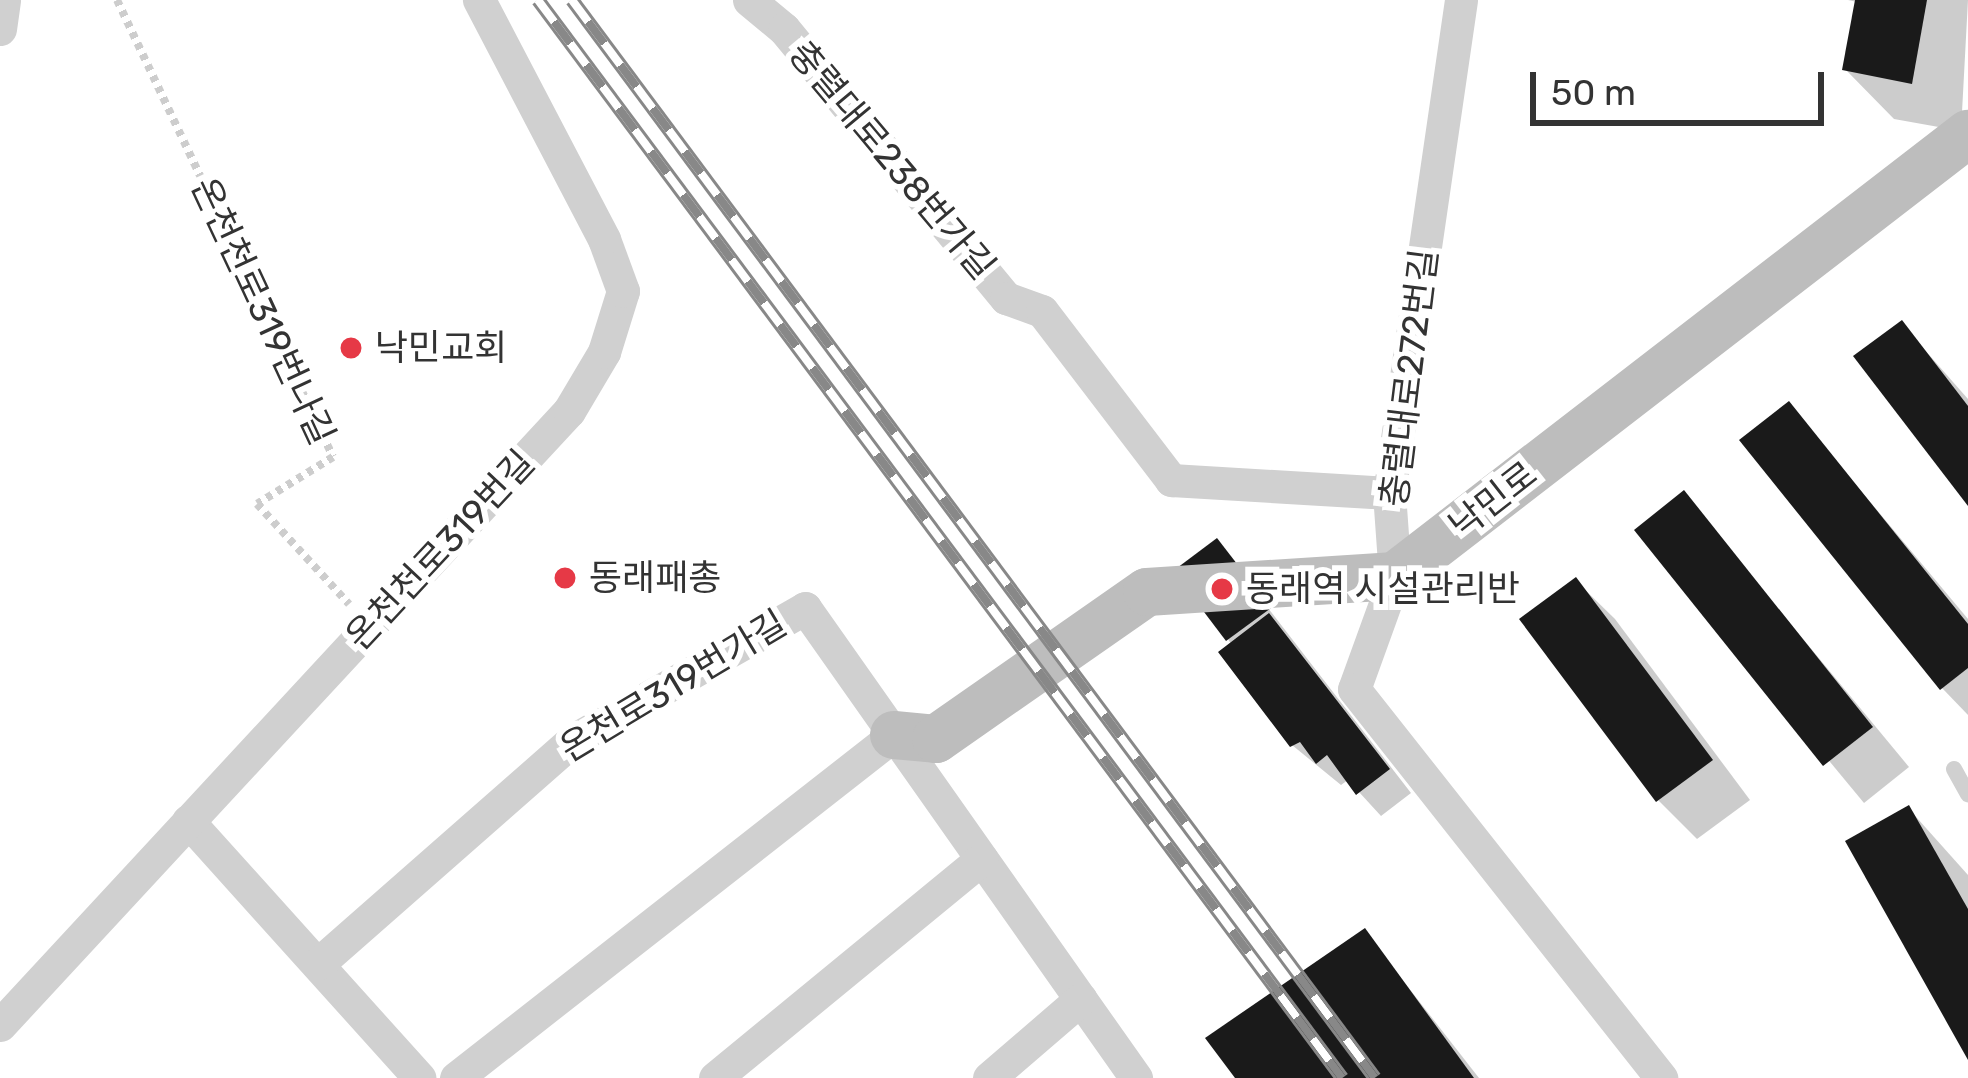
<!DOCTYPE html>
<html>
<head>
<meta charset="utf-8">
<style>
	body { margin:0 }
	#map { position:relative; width:1968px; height:1078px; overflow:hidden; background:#fff; font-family:Rubik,"Noto Sans KR",sans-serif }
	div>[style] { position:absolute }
	.shadow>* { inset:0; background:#0003 }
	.building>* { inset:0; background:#1a1a1a }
	.path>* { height:8px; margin-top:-4px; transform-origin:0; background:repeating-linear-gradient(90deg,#cdcdcd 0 6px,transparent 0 12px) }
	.service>* { height:16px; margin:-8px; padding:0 8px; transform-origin:8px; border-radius:8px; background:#d0d0d0 }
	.minor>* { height:33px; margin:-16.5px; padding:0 16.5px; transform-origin:16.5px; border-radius:16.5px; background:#d0d0d0 }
	.secondary>* { height:48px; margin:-24px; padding:0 24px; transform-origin:24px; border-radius:24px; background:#bdbdbd }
	.rail>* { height:14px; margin-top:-7px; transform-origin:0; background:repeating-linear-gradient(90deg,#fff 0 27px,#888 0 54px); box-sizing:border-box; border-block:3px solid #888 }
	.dots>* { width:33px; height:33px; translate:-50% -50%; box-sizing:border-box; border:6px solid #fff; border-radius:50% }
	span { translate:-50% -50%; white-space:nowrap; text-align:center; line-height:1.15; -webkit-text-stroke:12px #fff; paint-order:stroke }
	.street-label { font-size:36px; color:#333 }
	.poi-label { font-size:36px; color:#333 }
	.left { translate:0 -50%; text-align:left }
	.scale { position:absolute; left:1530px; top:72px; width:294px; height:54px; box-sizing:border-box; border:6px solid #333; border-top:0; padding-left:15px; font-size:36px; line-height:42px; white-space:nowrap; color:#333; -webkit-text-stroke:9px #fff; paint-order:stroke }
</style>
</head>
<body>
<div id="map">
	<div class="shadow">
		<div style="clip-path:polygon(1848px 0,1968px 0,1961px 131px,1894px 119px,1845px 69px,1857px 2px)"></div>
		<div style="clip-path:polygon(1901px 323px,1968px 399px,1968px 501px)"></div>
		<div style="clip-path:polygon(1789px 405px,1968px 619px,1968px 715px,1942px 688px)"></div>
		<div style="clip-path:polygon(1683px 494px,1909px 767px,1864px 803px,1638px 530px)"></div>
		<div style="clip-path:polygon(1217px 542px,1411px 793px,1381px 816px,1348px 780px,1341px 785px,1292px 745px,1228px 639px)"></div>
		<div style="clip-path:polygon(1576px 581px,1615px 619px,1750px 800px,1697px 839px,1658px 800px)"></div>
		<div style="clip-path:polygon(1909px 809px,1968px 875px,1968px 1054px)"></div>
		<div style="clip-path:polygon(1365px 932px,1479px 1078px,1239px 1078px)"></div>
	</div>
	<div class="building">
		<div style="clip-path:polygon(1855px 0,1927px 0,1912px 84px,1842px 70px)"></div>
		<div style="clip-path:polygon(1902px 320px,1968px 406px,1968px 506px,1853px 356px)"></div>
		<div style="clip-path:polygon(1789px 401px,1968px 624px,1968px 668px,1940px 690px,1739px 440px)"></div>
		<div style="clip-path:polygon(1684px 490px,1873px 727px,1823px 766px,1634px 530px)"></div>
		<div style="clip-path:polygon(1217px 538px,1271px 608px,1226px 641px,1173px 571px)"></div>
		<div style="clip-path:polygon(1576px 577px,1713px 760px,1656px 802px,1519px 619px)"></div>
		<div style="clip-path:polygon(1269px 613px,1390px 769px,1356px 795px,1327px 755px,1316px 764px,1300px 742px,1290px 747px,1218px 652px)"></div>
		<div style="clip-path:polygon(1909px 805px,1968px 909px,1968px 1060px,1845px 841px)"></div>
		<div style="clip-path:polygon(1365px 928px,1474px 1078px,1235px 1078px,1205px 1038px)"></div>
	</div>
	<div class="path">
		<div style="left:117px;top:0;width:505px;rotate:64.7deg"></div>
		<div style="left:333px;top:457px;width:89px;rotate:148.3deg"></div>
		<div style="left:257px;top:504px;width:136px;rotate:47.4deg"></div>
	</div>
	<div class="service">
		<div style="left:1954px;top:769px;width:29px;rotate:61deg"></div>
	</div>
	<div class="minor">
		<div style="left:749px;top:0;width:45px;rotate:39.6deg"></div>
		<div style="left:784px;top:29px;width:349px;rotate:50.5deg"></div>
		<div style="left:1006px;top:298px;width:38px;rotate:20deg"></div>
		<div style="left:1042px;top:311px;width:213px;rotate:52.6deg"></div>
		<div style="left:1171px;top:480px;width:218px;rotate:3.4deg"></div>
		<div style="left:1461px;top:0;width:498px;rotate:98.3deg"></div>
		<div style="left:1389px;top:493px;width:83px;rotate:85.9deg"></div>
		<div style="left:1395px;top:576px;width:120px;rotate:109.9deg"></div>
		<div style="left:1354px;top:689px;width:496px;rotate:51.7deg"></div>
		<div style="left:0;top:29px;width:29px;rotate:-82deg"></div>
		<div style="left:188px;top:821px;width:346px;rotate:48deg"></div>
		<div style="left:318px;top:964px;width:339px;rotate:-41.3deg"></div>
		<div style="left:573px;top:740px;width:267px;rotate:-29.6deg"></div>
		<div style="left:805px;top:608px;width:575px;rotate:54.84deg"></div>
		<div style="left:0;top:1025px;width:837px;rotate:-47.18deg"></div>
		<div style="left:569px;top:411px;width:69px;rotate:-59.3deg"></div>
		<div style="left:604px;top:352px;width:64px;rotate:-72.7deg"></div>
		<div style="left:623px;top:291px;width:55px;rotate:-110.1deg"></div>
		<div style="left:604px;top:239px;width:270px;rotate:-117.6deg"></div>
		<div style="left:456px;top:1078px;width:556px;rotate:-38.06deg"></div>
		<div style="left:715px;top:1078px;width:345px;rotate:-39.4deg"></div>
		<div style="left:989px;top:1078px;width:121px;rotate:-40.7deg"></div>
	</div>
	<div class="secondary">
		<div style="left:894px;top:735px;width:42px;rotate:5.4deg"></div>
		<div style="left:936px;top:739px;width:257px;rotate:-34.9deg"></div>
		<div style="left:1147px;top:592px;width:249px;rotate:-3.7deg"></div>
		<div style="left:1395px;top:576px;width:724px;rotate:-37.65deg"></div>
	</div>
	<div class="rail">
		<div style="left:538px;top:0;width:1345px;rotate:53.28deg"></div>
		<div style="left:572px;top:0;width:1344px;rotate:53.32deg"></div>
	</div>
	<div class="dots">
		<div style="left:351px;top:348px;background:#e63946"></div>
		<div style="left:565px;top:578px;background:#e63946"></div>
		<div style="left:1222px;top:589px;background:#e63946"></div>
	</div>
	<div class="street-label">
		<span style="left:892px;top:160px;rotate:50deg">충렬대로238번가길</span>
		<span style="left:263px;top:311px;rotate:65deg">온천천로319번나길</span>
		<span style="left:1409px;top:378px;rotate:-83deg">충렬대로272번길</span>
		<span style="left:1493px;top:500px;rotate:-38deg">낙민로</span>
		<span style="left:440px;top:550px;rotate:-47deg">온천천로319번길</span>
		<span style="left:673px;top:686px;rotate:-31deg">온천로319번가길</span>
	</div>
	<div class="poi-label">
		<span class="left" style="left:375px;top:348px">낙민교회</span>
		<span class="left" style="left:589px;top:578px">동래패총</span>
		<span class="left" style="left:1246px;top:589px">동래역 시설관리반</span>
	</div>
	<div class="scale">50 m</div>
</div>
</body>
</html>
